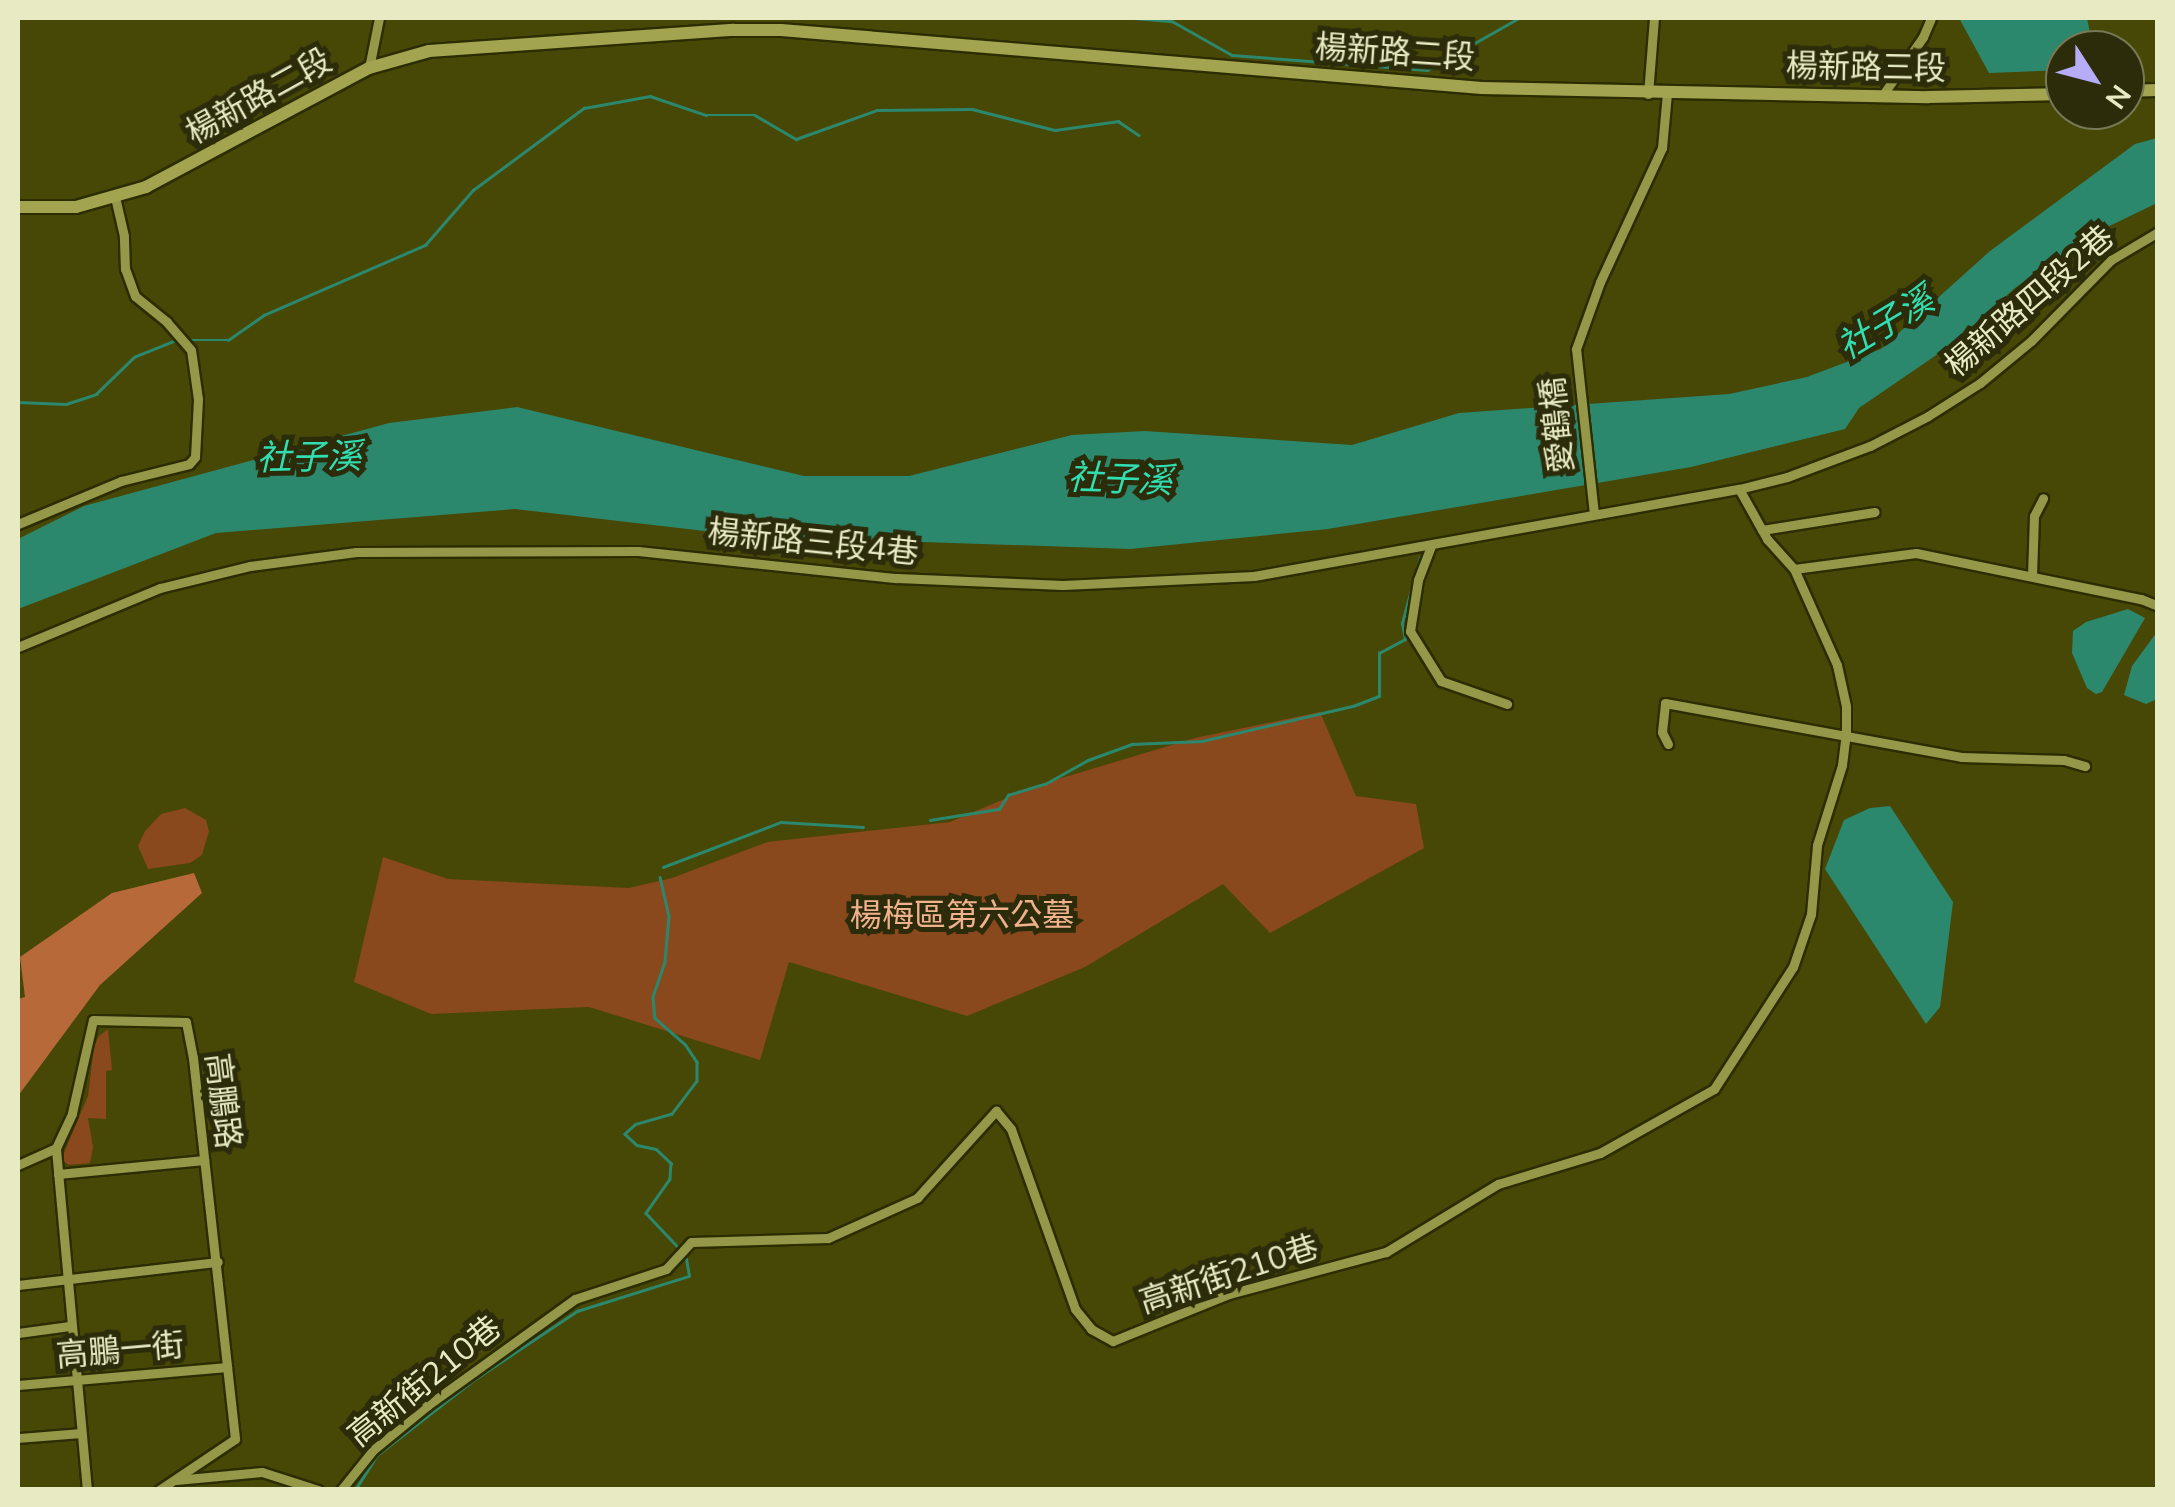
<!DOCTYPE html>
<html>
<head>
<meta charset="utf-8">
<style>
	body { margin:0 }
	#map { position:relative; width:2175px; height:1507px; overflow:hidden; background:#474706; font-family:"Nunito Sans","Noto Sans TC",sans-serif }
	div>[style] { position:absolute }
	.green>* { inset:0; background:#8a481d }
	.forest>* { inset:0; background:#b86939 }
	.water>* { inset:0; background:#2c886d }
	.stream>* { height:2.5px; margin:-1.25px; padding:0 1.25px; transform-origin:1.25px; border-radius:1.25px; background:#2c886d }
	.roads { filter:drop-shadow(2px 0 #2c2d02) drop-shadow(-2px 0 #2c2d02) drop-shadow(0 2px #2c2d02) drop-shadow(0 -2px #2c2d02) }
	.street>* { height:9px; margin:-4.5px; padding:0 4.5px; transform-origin:4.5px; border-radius:4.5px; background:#959749 }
	.secondary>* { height:12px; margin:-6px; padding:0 6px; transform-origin:6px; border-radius:6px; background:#a2a44f }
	span { translate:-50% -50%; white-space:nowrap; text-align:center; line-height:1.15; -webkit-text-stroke:10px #2c2c0b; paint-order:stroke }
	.street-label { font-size:32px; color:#e7eac3 }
	.park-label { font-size:32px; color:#f1b18d }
	.water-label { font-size:35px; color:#31deb1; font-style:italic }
	.frame { position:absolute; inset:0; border:20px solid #e7eac3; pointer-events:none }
	.north { position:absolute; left:2045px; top:30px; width:100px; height:100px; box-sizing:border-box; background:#2c2c0b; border:2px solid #777855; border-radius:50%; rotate:126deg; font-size:28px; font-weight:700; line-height:40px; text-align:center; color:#e7eac3 }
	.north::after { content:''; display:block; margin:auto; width:35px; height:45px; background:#b6acf8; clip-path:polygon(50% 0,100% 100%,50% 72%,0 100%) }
</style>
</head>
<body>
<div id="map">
	<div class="green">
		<div style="clip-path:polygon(1320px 712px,1356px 796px,1416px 804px,1424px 848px,1270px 933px,1223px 884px,1085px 967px,967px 1016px,789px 962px,760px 1060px,589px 1007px,431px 1014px,354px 982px,383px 857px,448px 879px,629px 888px,672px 878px,767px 842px,950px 822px,1035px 786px,1195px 738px)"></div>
		<div style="clip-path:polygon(185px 808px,206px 820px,209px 831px,202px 855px,190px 863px,148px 869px,138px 846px,145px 831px,161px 814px)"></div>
		<div style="clip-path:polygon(108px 1029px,112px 1070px,106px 1071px,106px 1119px,88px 1118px,93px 1147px,90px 1163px,69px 1165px,61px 1160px,88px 1096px,94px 1047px,99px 1036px)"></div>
	</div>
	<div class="forest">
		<div style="clip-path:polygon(194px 873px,202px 893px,100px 985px,18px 1096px,18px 999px,25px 997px,20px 957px,112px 893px)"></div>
	</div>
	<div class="water">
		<div style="clip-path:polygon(1959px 18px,2087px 18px,2092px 43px,2089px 50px,2065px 50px,2065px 70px,1989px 73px)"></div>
		<div style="clip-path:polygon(2157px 138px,2157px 203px,2095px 233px,2015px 288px,1951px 345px,1859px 408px,1845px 429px,1691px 467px,1328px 529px,1130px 549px,748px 536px,515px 509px,216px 533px,18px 609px,18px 539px,84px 506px,389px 423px,517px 407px,804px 476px,909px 476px,1072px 435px,1145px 431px,1352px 445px,1459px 413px,1729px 394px,1807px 377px,1881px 349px,1990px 251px,2135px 144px)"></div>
		<div style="clip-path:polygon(2128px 609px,2145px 618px,2102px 692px,2096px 694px,2087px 688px,2072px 653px,2073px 631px,2086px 622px)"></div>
		<div style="clip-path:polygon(2157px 632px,2157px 699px,2146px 704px,2124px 695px,2132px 666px)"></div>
		<div style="clip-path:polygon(1890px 806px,1953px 902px,1940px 1007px,1926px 1024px,1825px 869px,1844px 820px,1870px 808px)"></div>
	</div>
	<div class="stream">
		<div style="left:1134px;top:18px;width:38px;rotate:5deg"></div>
		<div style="left:1172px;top:21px;width:69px;rotate:29.5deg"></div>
		<div style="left:1232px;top:55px;width:196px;rotate:4.4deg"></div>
		<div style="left:1427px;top:70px;width:106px;rotate:-29.5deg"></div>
		<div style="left:189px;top:340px;width:39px"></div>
		<div style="left:228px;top:340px;width:44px;rotate:-34.8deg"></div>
		<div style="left:264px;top:315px;width:176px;rotate:-23.5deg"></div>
		<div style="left:425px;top:245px;width:73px;rotate:-48.9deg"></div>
		<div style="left:473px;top:190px;width:138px;rotate:-36.5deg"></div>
		<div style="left:584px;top:108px;width:67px;rotate:-10.3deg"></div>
		<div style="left:650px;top:96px;width:59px;rotate:18.7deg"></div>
		<div style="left:706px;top:115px;width:49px"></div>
		<div style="left:755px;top:115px;width:48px;rotate:30.3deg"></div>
		<div style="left:796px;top:139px;width:86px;rotate:-19.7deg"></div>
		<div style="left:877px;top:110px;width:95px;rotate:-0.6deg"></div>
		<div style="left:972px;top:109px;width:86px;rotate:14.2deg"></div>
		<div style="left:1055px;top:130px;width:64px;rotate:-8.1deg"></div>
		<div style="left:1118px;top:121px;width:25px;rotate:34deg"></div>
		<div style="left:18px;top:402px;width:48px;rotate:2.4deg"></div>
		<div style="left:66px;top:404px;width:32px;rotate:-18deg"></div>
		<div style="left:96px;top:394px;width:53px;rotate:-44.2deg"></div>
		<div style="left:134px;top:357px;width:45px;rotate:-22deg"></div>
		<div style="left:930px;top:820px;width:70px;rotate:-9.1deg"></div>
		<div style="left:999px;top:809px;width:17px;rotate:-57deg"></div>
		<div style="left:1008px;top:795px;width:39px;rotate:-17deg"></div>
		<div style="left:1045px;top:784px;width:49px;rotate:-29.2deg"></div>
		<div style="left:1088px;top:760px;width:47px;rotate:-20deg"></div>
		<div style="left:1132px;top:744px;width:70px;rotate:-2.5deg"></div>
		<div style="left:1202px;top:741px;width:155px;rotate:-13.1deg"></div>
		<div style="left:1353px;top:706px;width:28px;rotate:-21deg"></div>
		<div style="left:1379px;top:696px;width:43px;rotate:-90deg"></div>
		<div style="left:1379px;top:653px;width:30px;rotate:-28deg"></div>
		<div style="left:1405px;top:639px;width:16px;rotate:-101deg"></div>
		<div style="left:1402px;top:623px;width:68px;rotate:-74.7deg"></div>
		<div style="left:663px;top:867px;width:126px;rotate:-20.9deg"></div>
		<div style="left:781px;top:822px;width:82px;rotate:3.5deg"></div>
		<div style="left:660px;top:877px;width:40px;rotate:77deg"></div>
		<div style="left:669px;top:916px;width:46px;rotate:95deg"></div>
		<div style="left:665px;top:962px;width:37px;rotate:109deg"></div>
		<div style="left:653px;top:997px;width:21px;rotate:85deg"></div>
		<div style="left:655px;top:1018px;width:40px;rotate:41deg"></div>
		<div style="left:685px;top:1044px;width:22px;rotate:56deg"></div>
		<div style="left:697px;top:1062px;width:19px;rotate:90deg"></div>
		<div style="left:697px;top:1081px;width:41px;rotate:127.1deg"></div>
		<div style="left:672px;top:1114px;width:37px;rotate:164deg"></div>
		<div style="left:636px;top:1124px;width:15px;rotate:138deg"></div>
		<div style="left:625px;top:1134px;width:16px;rotate:43deg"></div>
		<div style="left:637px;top:1145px;width:19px;rotate:12deg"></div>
		<div style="left:656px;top:1149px;width:21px;rotate:43deg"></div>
		<div style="left:671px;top:1163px;width:16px;rotate:94deg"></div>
		<div style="left:670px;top:1179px;width:42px;rotate:125.2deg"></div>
		<div style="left:646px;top:1213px;width:48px;rotate:46.7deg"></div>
		<div style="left:355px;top:1490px;width:41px;rotate:-57.8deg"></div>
		<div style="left:377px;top:1455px;width:124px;rotate:-37.8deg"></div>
		<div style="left:475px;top:1379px;width:123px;rotate:-33.7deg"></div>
		<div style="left:577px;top:1311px;width:117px;rotate:-17.4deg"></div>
		<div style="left:689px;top:1276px;width:23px;rotate:-100deg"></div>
	</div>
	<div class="roads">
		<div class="street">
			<div style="left:369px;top:68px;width:51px;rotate:-78.7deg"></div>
			<div style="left:1648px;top:94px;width:76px;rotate:-85.5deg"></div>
			<div style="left:1882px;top:96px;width:72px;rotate:-55.2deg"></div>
			<div style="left:1923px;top:37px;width:21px;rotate:-67deg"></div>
			<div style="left:1594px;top:514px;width:166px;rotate:-96.2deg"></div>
			<div style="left:1576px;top:349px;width:71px;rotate:-70.3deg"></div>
			<div style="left:1600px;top:282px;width:148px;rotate:-65.2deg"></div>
			<div style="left:1662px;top:148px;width:55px;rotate:-84.8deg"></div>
			<div style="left:18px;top:524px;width:112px;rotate:-22.7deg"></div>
			<div style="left:121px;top:481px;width:70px;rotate:-14deg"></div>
			<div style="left:189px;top:464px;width:9px;rotate:-49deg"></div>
			<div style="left:195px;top:457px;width:58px;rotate:-87deg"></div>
			<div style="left:198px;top:399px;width:49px;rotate:-98.1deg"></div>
			<div style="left:191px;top:350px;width:37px;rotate:-131deg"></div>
			<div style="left:167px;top:322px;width:41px;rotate:-140.9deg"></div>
			<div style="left:135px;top:296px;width:29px;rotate:-110deg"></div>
			<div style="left:125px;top:269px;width:33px;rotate:-92deg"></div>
			<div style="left:124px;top:236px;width:39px;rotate:-103deg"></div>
			<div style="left:1762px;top:530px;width:114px;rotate:-9.1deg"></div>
			<div style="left:1431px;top:546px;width:36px;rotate:111deg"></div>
			<div style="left:1418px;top:580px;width:52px;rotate:98.9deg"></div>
			<div style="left:1410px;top:631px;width:59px;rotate:58.2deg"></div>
			<div style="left:1441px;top:681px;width:70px;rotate:19.2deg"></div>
			<div style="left:1794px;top:569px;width:123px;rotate:-7.5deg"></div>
			<div style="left:1916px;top:553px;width:230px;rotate:11.6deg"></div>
			<div style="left:2141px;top:599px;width:18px;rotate:22deg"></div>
			<div style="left:2032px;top:576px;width:60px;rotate:-88.1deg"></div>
			<div style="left:2034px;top:516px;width:20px;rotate:-63deg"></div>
			<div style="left:18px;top:647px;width:154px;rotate:-22.6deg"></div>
			<div style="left:160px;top:588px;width:93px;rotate:-13.7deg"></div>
			<div style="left:250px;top:566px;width:107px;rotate:-7.5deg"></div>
			<div style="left:356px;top:552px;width:282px;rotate:-0.2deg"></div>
			<div style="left:638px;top:551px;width:260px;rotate:6deg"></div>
			<div style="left:897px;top:578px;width:166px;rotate:2.4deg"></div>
			<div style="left:1063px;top:585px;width:191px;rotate:-2.7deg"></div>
			<div style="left:1254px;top:576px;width:493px;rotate:-10.2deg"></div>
			<div style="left:1739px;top:489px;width:49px;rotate:-14deg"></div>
			<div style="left:1787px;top:477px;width:89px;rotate:-20.5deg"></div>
			<div style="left:1870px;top:446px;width:65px;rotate:-27.3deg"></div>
			<div style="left:1928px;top:416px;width:62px;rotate:-32.4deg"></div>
			<div style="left:1980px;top:383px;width:66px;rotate:-39.5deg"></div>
			<div style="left:2031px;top:341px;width:114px;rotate:-45.4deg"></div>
			<div style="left:2111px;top:260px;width:55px;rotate:-30.8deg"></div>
			<div style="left:1668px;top:744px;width:13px;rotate:-117deg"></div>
			<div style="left:1662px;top:732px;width:29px;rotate:-84deg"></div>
			<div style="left:1665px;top:703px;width:301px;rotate:10.3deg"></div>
			<div style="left:1961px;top:757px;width:103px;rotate:1.7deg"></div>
			<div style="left:2064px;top:760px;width:22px;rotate:16deg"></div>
			<div style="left:18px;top:1165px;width:42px;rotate:-24.1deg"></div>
			<div style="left:58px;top:1174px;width:147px;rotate:-5.5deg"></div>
			<div style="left:18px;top:1285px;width:201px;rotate:-6.6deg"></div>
			<div style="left:18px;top:1333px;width:52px;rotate:-7.7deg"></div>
			<div style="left:18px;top:1385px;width:210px;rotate:-4.9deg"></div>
			<div style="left:18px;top:1438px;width:62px;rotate:-4.6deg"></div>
			<div style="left:176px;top:1480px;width:86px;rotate:-5.3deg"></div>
			<div style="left:262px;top:1472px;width:59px;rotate:17.8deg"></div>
			<div style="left:87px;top:1490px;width:343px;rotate:-95.2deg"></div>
			<div style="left:56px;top:1148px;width:38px;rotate:-65deg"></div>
			<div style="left:72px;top:1113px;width:95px;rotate:-77.3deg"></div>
			<div style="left:93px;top:1020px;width:93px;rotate:1.2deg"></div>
			<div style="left:186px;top:1022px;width:37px;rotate:79deg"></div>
			<div style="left:193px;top:1058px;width:383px;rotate:83.7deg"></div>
			<div style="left:235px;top:1439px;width:92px;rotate:146.1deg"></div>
			<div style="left:341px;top:1490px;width:51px;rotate:-51.3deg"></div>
			<div style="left:373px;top:1450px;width:71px;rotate:-39.3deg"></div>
			<div style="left:428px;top:1405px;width:181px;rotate:-35.8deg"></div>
			<div style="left:575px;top:1299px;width:96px;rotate:-18.2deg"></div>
			<div style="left:666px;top:1269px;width:37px;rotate:-47deg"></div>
			<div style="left:691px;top:1242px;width:137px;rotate:-1.7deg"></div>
			<div style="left:828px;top:1238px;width:98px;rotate:-24.2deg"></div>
			<div style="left:917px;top:1198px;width:118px;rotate:-47.8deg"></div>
			<div style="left:996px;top:1111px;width:23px;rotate:50deg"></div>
			<div style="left:1011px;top:1129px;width:191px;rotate:70.4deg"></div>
			<div style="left:1075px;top:1309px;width:26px;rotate:51deg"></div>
			<div style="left:1091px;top:1329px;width:25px;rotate:29deg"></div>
			<div style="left:1113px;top:1341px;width:125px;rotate:-22.1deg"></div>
			<div style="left:1229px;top:1294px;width:163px;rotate:-15deg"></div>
			<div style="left:1386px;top:1252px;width:131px;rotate:-31.3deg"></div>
			<div style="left:1498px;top:1184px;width:107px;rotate:-16.9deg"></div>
			<div style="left:1600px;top:1153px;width:131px;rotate:-29.3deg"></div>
			<div style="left:1714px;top:1089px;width:145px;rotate:-57.1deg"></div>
			<div style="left:1793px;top:967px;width:56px;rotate:-71.2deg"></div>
			<div style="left:1811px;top:914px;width:69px;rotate:-85deg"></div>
			<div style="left:1817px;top:845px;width:84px;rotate:-72.6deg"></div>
			<div style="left:1842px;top:765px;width:31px;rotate:-83deg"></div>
			<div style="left:1846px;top:734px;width:28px;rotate:-90deg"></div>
			<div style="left:1846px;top:706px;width:42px;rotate:-102.4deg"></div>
			<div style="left:1837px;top:665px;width:105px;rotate:-114.1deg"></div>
			<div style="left:1794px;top:569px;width:40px;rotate:-132deg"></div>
			<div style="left:1767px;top:539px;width:57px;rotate:-119.2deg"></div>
		</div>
		<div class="secondary">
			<div style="left:2125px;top:91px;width:33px;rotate:-2deg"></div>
			<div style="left:18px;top:207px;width:58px"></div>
			<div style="left:76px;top:207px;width:73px;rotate:-15.9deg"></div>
			<div style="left:146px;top:187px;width:253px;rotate:-28.1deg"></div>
			<div style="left:369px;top:68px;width:62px;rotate:-15.8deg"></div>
			<div style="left:429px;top:51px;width:305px;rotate:-4deg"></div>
			<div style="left:733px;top:30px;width:48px"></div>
			<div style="left:781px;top:30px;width:703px;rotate:4.73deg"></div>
			<div style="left:1482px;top:88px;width:446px;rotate:1.2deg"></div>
			<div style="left:1928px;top:97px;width:137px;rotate:-1.3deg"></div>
		</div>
	</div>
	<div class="street-label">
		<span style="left:1395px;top:53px;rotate:4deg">楊新路二段</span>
		<span style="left:1866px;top:68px;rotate:1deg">楊新路三段</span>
		<span style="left:259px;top:97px;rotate:-29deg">楊新路二段</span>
		<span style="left:2030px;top:302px;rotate:-41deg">楊新路四段2巷</span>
		<span style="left:1558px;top:425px;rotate:-96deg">愛鶴橋</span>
		<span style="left:813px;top:543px;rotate:6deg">楊新路三段4巷</span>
		<span style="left:222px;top:1101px;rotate:83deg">高鵬路</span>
		<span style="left:1229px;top:1275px;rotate:-18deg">高新街210巷</span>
		<span style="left:120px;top:1351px;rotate:-5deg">高鵬一街</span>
		<span style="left:425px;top:1382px;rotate:-39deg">高新街210巷</span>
	</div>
	<div class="park-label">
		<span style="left:962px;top:916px">楊梅區第六公墓</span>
	</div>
	<div class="water-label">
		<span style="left:1886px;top:324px;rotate:-31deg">社子溪</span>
		<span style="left:309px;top:458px;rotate:-1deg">社子溪</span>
		<span style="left:1120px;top:480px;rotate:2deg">社子溪</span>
	</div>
	<div class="frame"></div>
	<div class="north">N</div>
</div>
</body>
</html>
